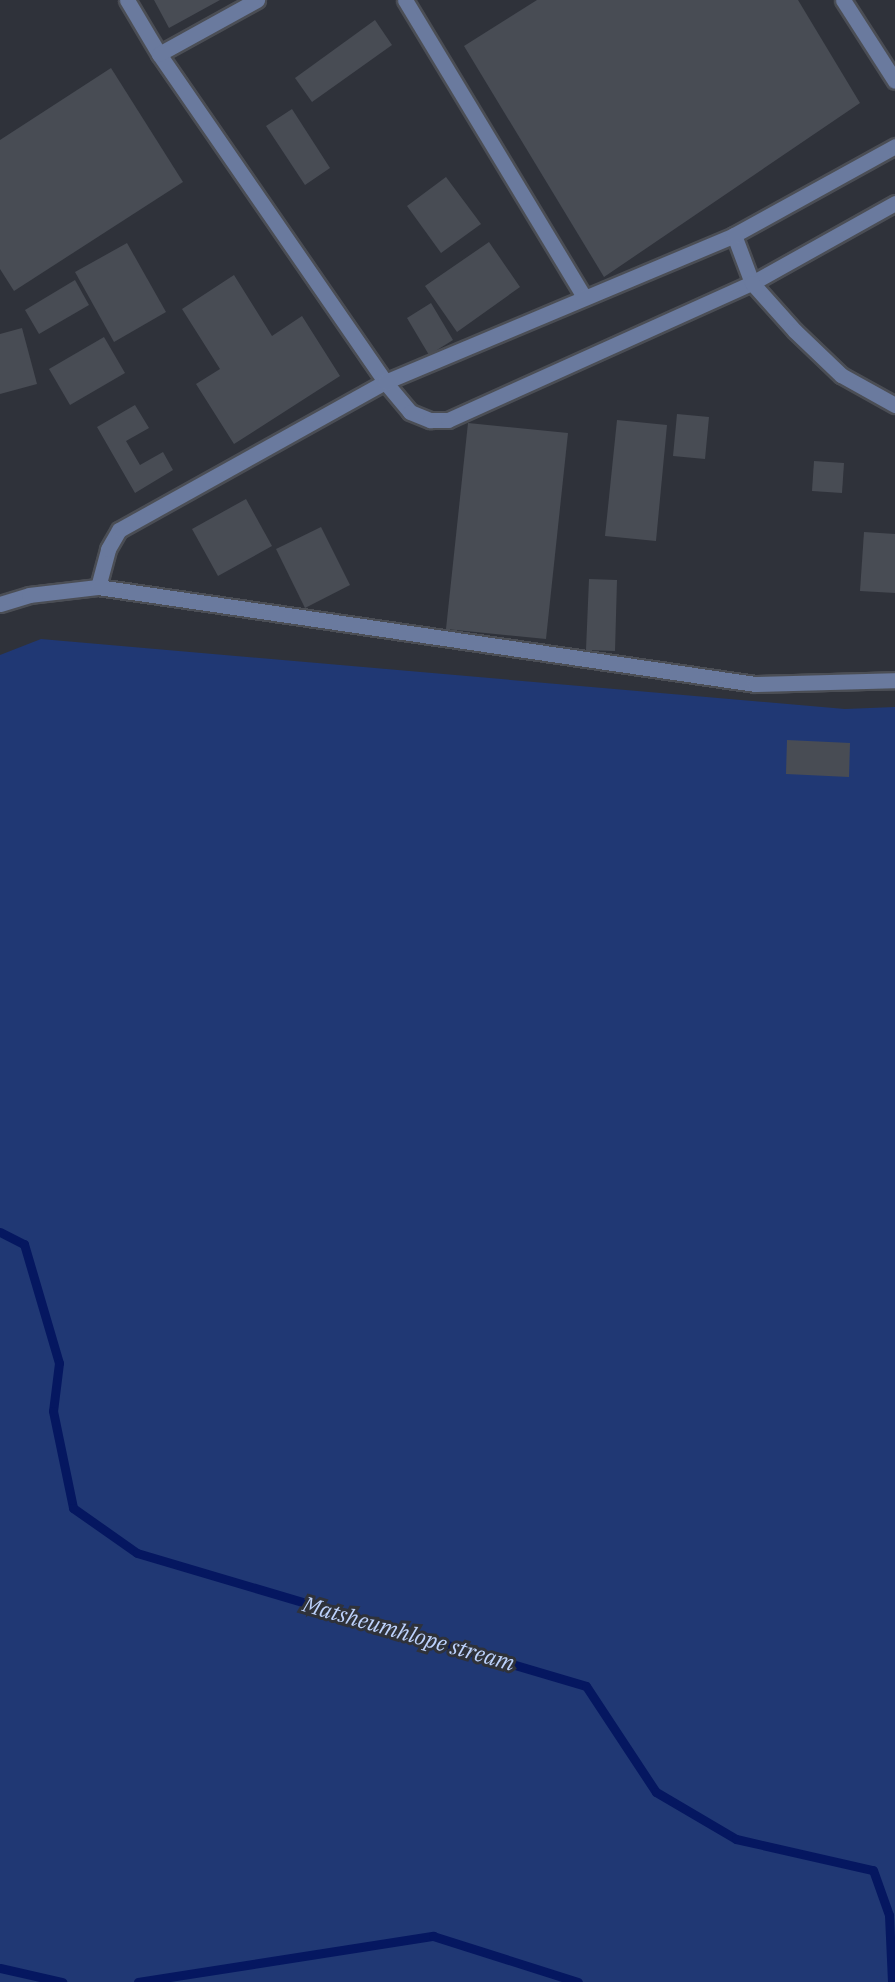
<!DOCTYPE html>
<html>
<head>
<meta charset="utf-8">
<style>
	body { margin:0 }
	#map { position:relative; width:895px; height:1982px; overflow:hidden; background:#2f323a; font-family:"IBM Plex Serif",serif }
	div>[style] { position:absolute }
	.green>* { inset:0; background:#203874 }
	.stream>* { height:9px; margin:-4.5px; padding:0 4.5px; transform-origin:4.5px; border-radius:4.5px; background:#051760 }
	.building>* { inset:0; background:#484c54 }
	.roads { filter:drop-shadow(2px 0 #4b4e55) drop-shadow(-2px 0 #4b4e55) drop-shadow(0 2px #4b4e55) drop-shadow(0 -2px #4b4e55) }
	.minor>* { height:15px; margin:-7.5px; padding:0 7.5px; transform-origin:7.5px; border-radius:7.5px; background:#6a7a9e }
	span { translate:-50% -50%; white-space:nowrap; text-align:center; line-height:1.15; -webkit-text-stroke:6px #2f323a; paint-order:stroke }
	.water-label { font-size:22px; color:#bdd2fc; font-style:italic }
</style>
</head>
<body>
<div id="map">
	<div class="green">
		<div style="clip-path:polygon(41px 639px,845px 709px,895px 707px,895px 1982px,0 1982px,0 655px)"></div>
	</div>
	<div class="stream">
		<div style="left:0;top:1232px;width:27px;rotate:27deg"></div>
		<div style="left:24px;top:1244px;width:124px;rotate:73.6deg"></div>
		<div style="left:59px;top:1363px;width:48px;rotate:97.1deg"></div>
		<div style="left:53px;top:1411px;width:99px;rotate:78.3deg"></div>
		<div style="left:73px;top:1508px;width:78px;rotate:35.1deg"></div>
		<div style="left:137px;top:1553px;width:468px;rotate:16.5deg"></div>
		<div style="left:586px;top:1686px;width:127px;rotate:56.6deg"></div>
		<div style="left:656px;top:1792px;width:93px;rotate:30.4deg"></div>
		<div style="left:736px;top:1839px;width:140px;rotate:12.8deg"></div>
		<div style="left:873px;top:1870px;width:48px;rotate:70.4deg"></div>
		<div style="left:889px;top:1915px;width:67px;rotate:87.4deg"></div>
		<div style="left:0;top:1968px;width:64px;rotate:12.7deg"></div>
		<div style="left:138px;top:1982px;width:299px;rotate:-8.9deg"></div>
		<div style="left:433px;top:1936px;width:152px;rotate:17.6deg"></div>
	</div>
	<div class="building">
		<div style="clip-path:polygon(154px 0,220px 0,169px 28px)"></div>
		<div style="clip-path:polygon(537px 0,798px 0,860px 103px,604px 277px,464px 46px)"></div>
		<div style="clip-path:polygon(375px 20px,392px 45px,312px 102px,295px 78px)"></div>
		<div style="clip-path:polygon(111px 68px,183px 182px,14px 291px,0 269px,0 140px)"></div>
		<div style="clip-path:polygon(292px 109px,330px 168px,305px 185px,266px 126px)"></div>
		<div style="clip-path:polygon(446px 177px,481px 224px,441px 253px,407px 206px)"></div>
		<div style="clip-path:polygon(489px 242px,520px 287px,457px 332px,425px 286px)"></div>
		<div style="clip-path:polygon(127px 243px,166px 312px,114px 342px,75px 272px)"></div>
		<div style="clip-path:polygon(234px 275px,272px 336px,302px 316px,340px 376px,234px 444px,196px 384px,220px 369px,182px 309px)"></div>
		<div style="clip-path:polygon(75px 280px,89px 305px,39px 334px,25px 310px)"></div>
		<div style="clip-path:polygon(431px 303px,453px 340px,429px 355px,407px 318px)"></div>
		<div style="clip-path:polygon(22px 328px,37px 384px,0 394px,0 334px)"></div>
		<div style="clip-path:polygon(104px 337px,125px 373px,70px 405px,49px 369px)"></div>
		<div style="clip-path:polygon(135px 405px,149px 428px,126px 441px,140px 465px,163px 452px,173px 470px,135px 493px,97px 427px)"></div>
		<div style="clip-path:polygon(677px 414px,709px 417px,705px 459px,673px 456px)"></div>
		<div style="clip-path:polygon(617px 420px,667px 425px,656px 541px,605px 536px)"></div>
		<div style="clip-path:polygon(468px 423px,568px 433px,546px 639px,446px 629px)"></div>
		<div style="clip-path:polygon(814px 461px,844px 463px,842px 493px,812px 491px)"></div>
		<div style="clip-path:polygon(246px 499px,272px 546px,218px 576px,192px 529px)"></div>
		<div style="clip-path:polygon(321px 527px,350px 585px,305px 608px,276px 549px)"></div>
		<div style="clip-path:polygon(864px 532px,895px 534px,895px 593px,860px 591px)"></div>
		<div style="clip-path:polygon(589px 579px,617px 580px,615px 651px,586px 650px)"></div>
		<div style="clip-path:polygon(787px 740px,850px 743px,849px 777px,786px 774px)"></div>
	</div>
	<div class="roads">
		<div class="minor">
			<div style="left:127px;top:0;width:63px;rotate:59.3deg"></div>
			<div style="left:159px;top:54px;width:398px;rotate:55.4deg"></div>
			<div style="left:385px;top:382px;width:39px;rotate:50deg"></div>
			<div style="left:410px;top:412px;width:22px;rotate:22deg"></div>
			<div style="left:430px;top:420px;width:18px"></div>
			<div style="left:448px;top:420px;width:333px;rotate:-24.3deg"></div>
			<div style="left:752px;top:283px;width:164px;rotate:-29.2deg"></div>
			<div style="left:405px;top:0;width:345px;rotate:58.9deg"></div>
			<div style="left:843px;top:0;width:96px;rotate:57.3deg"></div>
			<div style="left:159px;top:54px;width:112px;rotate:-28.9deg"></div>
			<div style="left:734px;top:235px;width:51px;rotate:69.4deg"></div>
			<div style="left:752px;top:283px;width:64px;rotate:48.1deg"></div>
			<div style="left:795px;top:331px;width:64px;rotate:43.7deg"></div>
			<div style="left:841px;top:375px;width:62px;rotate:29.1deg"></div>
			<div style="left:98px;top:587px;width:39px;rotate:-75deg"></div>
			<div style="left:108px;top:549px;width:22px;rotate:-60deg"></div>
			<div style="left:119px;top:530px;width:304px;rotate:-29.1deg"></div>
			<div style="left:385px;top:382px;width:379px;rotate:-22.8deg"></div>
			<div style="left:734px;top:235px;width:184px;rotate:-28.9deg"></div>
			<div style="left:0;top:604px;width:30px;rotate:-17deg"></div>
			<div style="left:29px;top:595px;width:69px;rotate:-6.6deg"></div>
			<div style="left:98px;top:587px;width:664px;rotate:8.4deg"></div>
			<div style="left:755px;top:684px;width:140px;rotate:-1.6deg"></div>
		</div>
	</div>
	<div class="water-label">
		<span style="left:409px;top:1633px;rotate:16deg">Matsheumhlope stream</span>
	</div>
</div>
</body>
</html>
